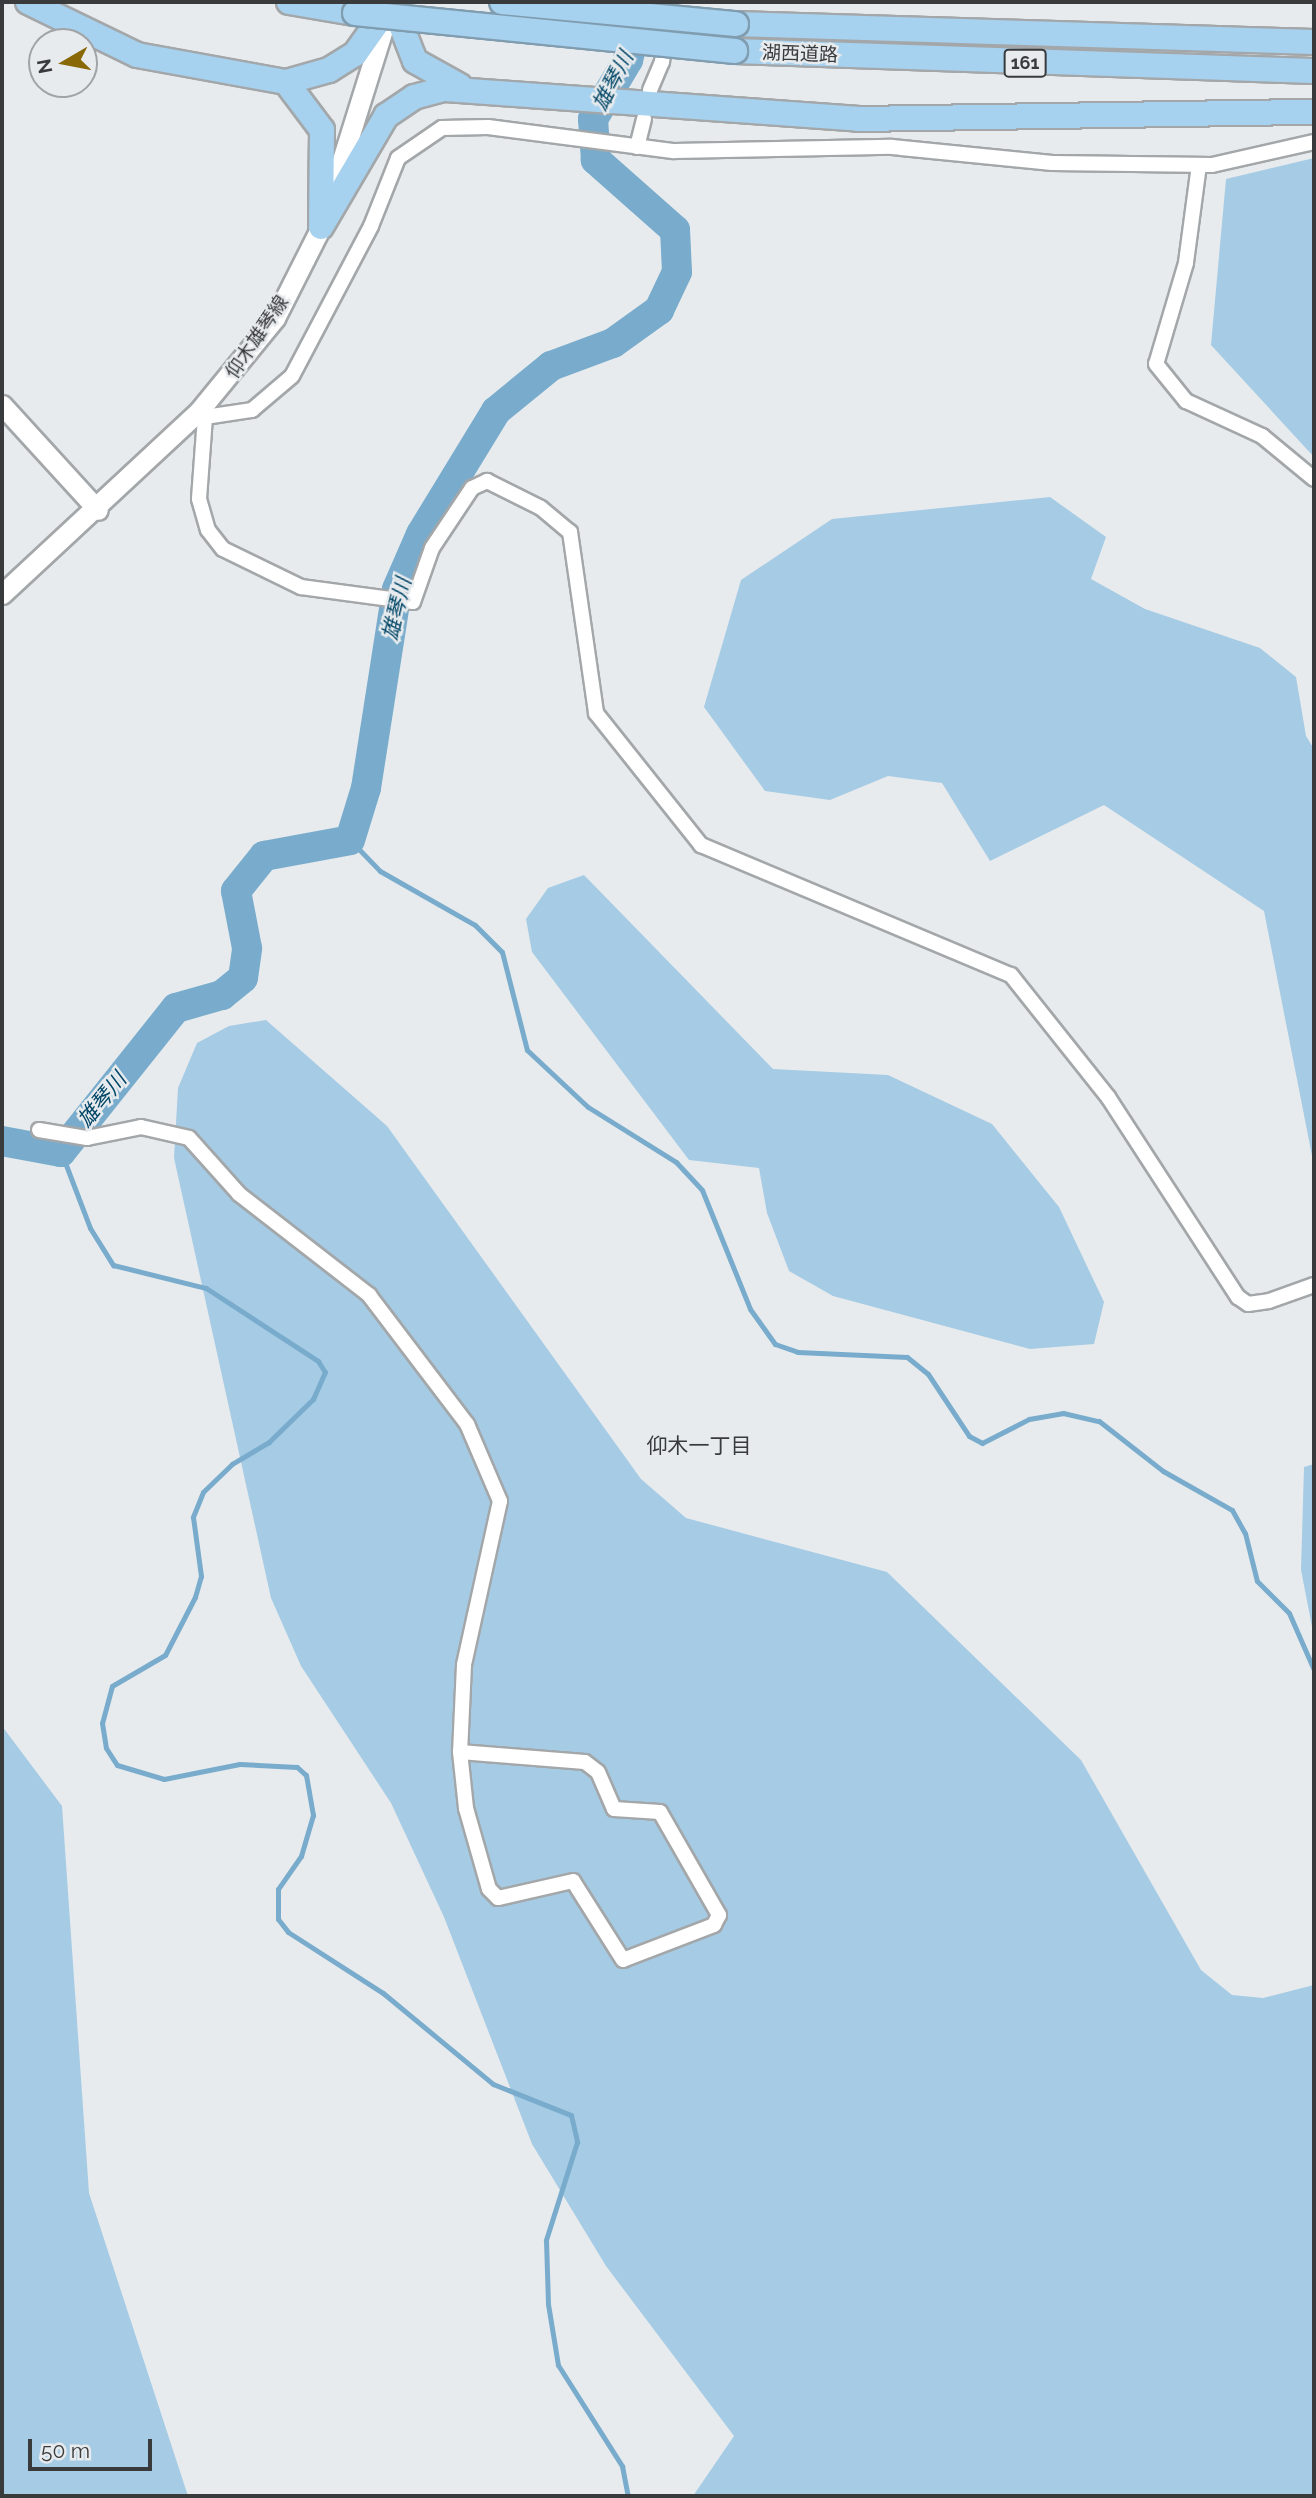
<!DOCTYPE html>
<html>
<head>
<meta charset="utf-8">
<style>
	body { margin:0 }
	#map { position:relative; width:1316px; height:2498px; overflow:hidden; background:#e7ebee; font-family:Raleway,"Noto Sans JP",sans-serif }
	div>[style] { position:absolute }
	.green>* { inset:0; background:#a6cbe4 }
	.stream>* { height:5px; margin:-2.5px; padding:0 2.5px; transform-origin:2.5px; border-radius:2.5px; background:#79accc }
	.river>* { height:30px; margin:-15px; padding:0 15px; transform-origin:15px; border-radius:15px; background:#79accc }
	.roads { filter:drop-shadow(2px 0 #a3a7a9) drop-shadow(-2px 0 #a3a7a9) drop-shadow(0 2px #a3a7a9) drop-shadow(0 -2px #a3a7a9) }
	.street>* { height:14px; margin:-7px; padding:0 7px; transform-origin:7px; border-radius:7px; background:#fff }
	.secondary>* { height:19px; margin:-9.5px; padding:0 9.5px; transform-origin:9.5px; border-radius:9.5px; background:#fff }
	.highway>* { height:24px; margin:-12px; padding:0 12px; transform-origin:12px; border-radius:12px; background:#a7d2ef }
	.bridges { filter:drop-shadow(2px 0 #809db0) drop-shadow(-2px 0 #809db0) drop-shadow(0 2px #809db0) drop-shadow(0 -2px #809db0) }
	.highway-bridge>* { height:24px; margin:-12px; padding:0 12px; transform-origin:12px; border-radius:12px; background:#a7d2ef }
	span { translate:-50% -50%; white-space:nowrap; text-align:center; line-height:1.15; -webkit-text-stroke:5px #e7ebee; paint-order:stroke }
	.shield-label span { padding:2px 5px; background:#e7ebee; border:2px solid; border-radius:5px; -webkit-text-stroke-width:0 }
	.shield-label { font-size:18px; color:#383a3b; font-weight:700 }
	.street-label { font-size:19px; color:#383a3b }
	.water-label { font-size:21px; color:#024767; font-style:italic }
	.neighbourhood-label { font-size:21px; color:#383a3b }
	.frame { position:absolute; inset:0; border:4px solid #383a3b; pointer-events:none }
	.north { position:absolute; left:28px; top:28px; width:70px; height:70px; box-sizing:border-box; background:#e7ebee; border:2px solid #a1a4a6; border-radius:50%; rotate:260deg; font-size:19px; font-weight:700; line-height:28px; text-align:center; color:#383a3b }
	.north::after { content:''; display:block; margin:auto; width:24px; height:32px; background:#896907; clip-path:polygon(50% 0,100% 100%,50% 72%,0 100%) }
	.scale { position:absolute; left:28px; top:2439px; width:124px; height:32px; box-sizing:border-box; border:4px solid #383a3b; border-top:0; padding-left:9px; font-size:21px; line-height:24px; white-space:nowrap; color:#383a3b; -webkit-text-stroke:5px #e7ebee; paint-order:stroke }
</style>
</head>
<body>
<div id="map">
	<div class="green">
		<div style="clip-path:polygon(1314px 158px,1314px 457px,1211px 345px,1226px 179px)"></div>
		<div style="clip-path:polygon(1050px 497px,1106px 537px,1091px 579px,1145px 609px,1260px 648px,1296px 677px,1306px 736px,1314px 749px,1314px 1166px,1264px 911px,1104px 805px,990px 861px,942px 783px,888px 776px,830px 800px,765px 791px,704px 707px,741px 580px,832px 519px)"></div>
		<div style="clip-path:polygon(584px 875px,773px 1069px,888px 1075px,992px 1124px,1059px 1207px,1104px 1302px,1094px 1344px,1030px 1349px,833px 1296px,789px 1271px,767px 1213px,759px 1168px,689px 1160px,532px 952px,526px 919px,548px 888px)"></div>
		<div style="clip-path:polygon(266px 1020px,387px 1126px,641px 1479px,686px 1518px,887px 1572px,1081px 1760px,1201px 1970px,1232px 1995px,1263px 1998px,1314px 1985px,1314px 2496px,693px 2496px,734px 2436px,606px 2266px,532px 2144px,444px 1917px,391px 1803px,301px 1666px,271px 1598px,174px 1158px,178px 1088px,197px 1043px,229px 1026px)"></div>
		<div style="clip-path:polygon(1314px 1464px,1314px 1637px,1301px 1570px,1304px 1467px)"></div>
		<div style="clip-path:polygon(2px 1726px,62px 1806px,89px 2193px,188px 2496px,2px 2496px)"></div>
	</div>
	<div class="stream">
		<div style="left:350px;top:840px;width:43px;rotate:45.9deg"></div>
		<div style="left:380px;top:871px;width:109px;rotate:29.6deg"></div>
		<div style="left:475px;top:925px;width:38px;rotate:45deg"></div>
		<div style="left:502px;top:952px;width:101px;rotate:75.7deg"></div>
		<div style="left:527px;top:1050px;width:83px;rotate:43.1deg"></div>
		<div style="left:588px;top:1107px;width:104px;rotate:32deg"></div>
		<div style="left:676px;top:1162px;width:38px;rotate:47deg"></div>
		<div style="left:702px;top:1190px;width:128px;rotate:68deg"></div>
		<div style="left:750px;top:1309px;width:43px;rotate:54.5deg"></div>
		<div style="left:775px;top:1344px;width:24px;rotate:19deg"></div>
		<div style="left:798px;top:1352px;width:109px;rotate:2.6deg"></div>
		<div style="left:907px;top:1357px;width:27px;rotate:39deg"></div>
		<div style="left:928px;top:1374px;width:74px;rotate:56.5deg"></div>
		<div style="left:969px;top:1436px;width:15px;rotate:28deg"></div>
		<div style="left:982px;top:1443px;width:53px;rotate:-27.1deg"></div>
		<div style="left:1029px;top:1419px;width:35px;rotate:-10deg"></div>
		<div style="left:1063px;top:1413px;width:37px;rotate:13deg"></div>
		<div style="left:1099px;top:1421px;width:81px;rotate:38deg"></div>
		<div style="left:1163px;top:1471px;width:79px;rotate:29.5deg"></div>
		<div style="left:1232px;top:1510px;width:26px;rotate:61deg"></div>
		<div style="left:1245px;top:1533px;width:49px;rotate:76deg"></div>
		<div style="left:1257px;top:1581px;width:45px;rotate:45deg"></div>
		<div style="left:1289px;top:1613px;width:62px;rotate:66.3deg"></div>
		<div style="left:61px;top:1152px;width:81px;rotate:69.1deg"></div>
		<div style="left:90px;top:1228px;width:44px;rotate:58.1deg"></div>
		<div style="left:113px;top:1265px;width:96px;rotate:13.9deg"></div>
		<div style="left:206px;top:1288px;width:134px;rotate:33.1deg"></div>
		<div style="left:318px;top:1361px;width:13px;rotate:58deg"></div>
		<div style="left:325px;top:1372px;width:30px;rotate:114deg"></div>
		<div style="left:313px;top:1399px;width:62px;rotate:135.7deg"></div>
		<div style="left:269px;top:1442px;width:43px;rotate:149.3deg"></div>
		<div style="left:232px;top:1464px;width:40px;rotate:136deg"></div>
		<div style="left:203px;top:1492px;width:27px;rotate:112deg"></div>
		<div style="left:193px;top:1517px;width:60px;rotate:82.3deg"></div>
		<div style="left:201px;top:1576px;width:22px;rotate:106deg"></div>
		<div style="left:195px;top:1597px;width:65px;rotate:117.3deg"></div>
		<div style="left:165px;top:1655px;width:61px;rotate:149.7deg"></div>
		<div style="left:112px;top:1686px;width:38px;rotate:105deg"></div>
		<div style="left:102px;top:1723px;width:25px;rotate:81deg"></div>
		<div style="left:106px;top:1748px;width:20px;rotate:57deg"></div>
		<div style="left:117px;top:1765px;width:49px;rotate:16.6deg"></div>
		<div style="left:164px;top:1779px;width:77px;rotate:-11.2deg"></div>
		<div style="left:240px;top:1764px;width:57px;rotate:3deg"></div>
		<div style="left:297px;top:1767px;width:12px;rotate:42deg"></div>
		<div style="left:306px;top:1775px;width:41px;rotate:80.1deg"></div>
		<div style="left:313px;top:1815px;width:43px;rotate:106.3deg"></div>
		<div style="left:301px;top:1856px;width:40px;rotate:124.9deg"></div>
		<div style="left:278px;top:1889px;width:30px;rotate:90deg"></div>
		<div style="left:278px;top:1919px;width:16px;rotate:52deg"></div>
		<div style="left:288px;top:1932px;width:113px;rotate:32.7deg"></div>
		<div style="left:383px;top:1993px;width:143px;rotate:39.6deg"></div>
		<div style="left:493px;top:2084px;width:84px;rotate:21.7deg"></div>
		<div style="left:571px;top:2115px;width:28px;rotate:77deg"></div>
		<div style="left:577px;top:2142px;width:103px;rotate:107.6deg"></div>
		<div style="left:546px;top:2240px;width:64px;rotate:88.2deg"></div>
		<div style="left:548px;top:2304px;width:62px;rotate:80.7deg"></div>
		<div style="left:558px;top:2365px;width:120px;rotate:57.6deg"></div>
		<div style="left:622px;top:2466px;width:31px;rotate:79deg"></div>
	</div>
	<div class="river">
		<div style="left:2px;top:1141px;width:60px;rotate:10.6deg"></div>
		<div style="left:61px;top:1152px;width:184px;rotate:-51.4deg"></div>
		<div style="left:176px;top:1008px;width:48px;rotate:-15.8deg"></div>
		<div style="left:222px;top:995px;width:27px;rotate:-39deg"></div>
		<div style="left:243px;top:978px;width:30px;rotate:-82deg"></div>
		<div style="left:247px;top:948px;width:58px;rotate:-100.9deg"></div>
		<div style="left:236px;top:891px;width:45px;rotate:-51.3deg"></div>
		<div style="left:264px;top:856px;width:87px;rotate:-10.5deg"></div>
		<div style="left:350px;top:840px;width:54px;rotate:-72.9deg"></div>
		<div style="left:366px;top:788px;width:201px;rotate:-81.1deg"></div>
		<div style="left:397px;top:589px;width:60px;rotate:-66.4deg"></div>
		<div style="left:421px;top:534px;width:144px;rotate:-58.6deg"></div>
		<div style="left:496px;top:411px;width:71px;rotate:-39.3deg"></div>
		<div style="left:551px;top:366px;width:66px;rotate:-20.4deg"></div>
		<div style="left:613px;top:343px;width:57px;rotate:-35.7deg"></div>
		<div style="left:659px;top:310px;width:42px;rotate:-64.7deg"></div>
		<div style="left:677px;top:272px;width:42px;rotate:-92.7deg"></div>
		<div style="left:675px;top:230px;width:106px;rotate:-138.5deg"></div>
		<div style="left:596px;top:160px;width:41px;rotate:-94.2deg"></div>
		<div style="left:593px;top:119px;width:69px;rotate:-59.3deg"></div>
		<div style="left:628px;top:60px;width:60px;rotate:-75.5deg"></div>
	</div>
	<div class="roads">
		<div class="street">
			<div style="left:650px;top:90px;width:30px;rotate:-67deg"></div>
			<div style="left:662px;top:62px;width:61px;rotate:-82.4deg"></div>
			<div style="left:637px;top:147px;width:29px;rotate:-76deg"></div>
			<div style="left:1199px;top:165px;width:99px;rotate:97.6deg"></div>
			<div style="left:1186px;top:263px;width:105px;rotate:106.5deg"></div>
			<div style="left:1156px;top:364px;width:48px;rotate:51deg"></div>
			<div style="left:1186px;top:401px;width:84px;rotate:24.7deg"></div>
			<div style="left:1262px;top:436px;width:67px;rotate:39.6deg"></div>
			<div style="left:205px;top:417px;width:82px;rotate:94.2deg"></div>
			<div style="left:199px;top:499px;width:32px;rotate:74deg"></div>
			<div style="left:208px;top:530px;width:24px;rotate:52deg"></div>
			<div style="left:223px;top:549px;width:87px;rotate:26deg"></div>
			<div style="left:301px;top:587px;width:113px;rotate:7.6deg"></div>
			<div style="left:413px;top:602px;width:57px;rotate:-70.6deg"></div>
			<div style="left:432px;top:548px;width:72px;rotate:-56.3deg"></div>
			<div style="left:472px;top:488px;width:17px;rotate:-25deg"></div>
			<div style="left:487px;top:481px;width:60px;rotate:26.6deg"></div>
			<div style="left:541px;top:508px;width:38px;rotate:40deg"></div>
			<div style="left:570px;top:532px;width:183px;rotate:81.8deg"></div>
			<div style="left:596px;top:713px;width:169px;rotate:51.5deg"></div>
			<div style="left:701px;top:845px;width:336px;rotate:22.8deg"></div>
			<div style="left:1011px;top:975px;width:156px;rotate:51.5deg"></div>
			<div style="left:1108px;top:1097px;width:239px;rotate:57deg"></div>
			<div style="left:1238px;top:1297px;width:12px;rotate:35deg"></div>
			<div style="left:1248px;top:1304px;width:21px;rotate:-8deg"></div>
			<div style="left:1269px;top:1301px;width:48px;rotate:-19.6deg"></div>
			<div style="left:205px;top:417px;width:48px;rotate:-8.5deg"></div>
			<div style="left:252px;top:410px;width:52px;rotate:-40.4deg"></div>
			<div style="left:292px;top:376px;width:170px;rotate:-62.2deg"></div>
			<div style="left:371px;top:226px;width:73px;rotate:-68.3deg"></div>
			<div style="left:398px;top:158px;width:53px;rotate:-34.3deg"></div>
			<div style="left:442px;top:128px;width:46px;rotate:-1.2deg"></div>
			<div style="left:488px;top:127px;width:188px;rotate:7.4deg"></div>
			<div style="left:674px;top:151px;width:218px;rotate:-1.1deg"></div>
			<div style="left:892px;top:147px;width:161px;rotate:5.7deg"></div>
			<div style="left:1052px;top:163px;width:160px;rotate:0.7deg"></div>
			<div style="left:1212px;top:165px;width:105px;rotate:-12.7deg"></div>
			<div style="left:39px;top:1130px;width:49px;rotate:9.5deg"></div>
			<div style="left:87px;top:1138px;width:55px;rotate:-11.5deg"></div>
			<div style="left:141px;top:1127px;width:49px;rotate:12.9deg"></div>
			<div style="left:189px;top:1138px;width:75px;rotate:48.2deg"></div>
			<div style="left:239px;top:1194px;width:165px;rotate:37.8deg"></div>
			<div style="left:369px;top:1295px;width:162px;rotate:52.8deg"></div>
			<div style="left:467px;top:1424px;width:84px;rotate:66.8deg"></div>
			<div style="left:500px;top:1501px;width:168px;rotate:102.4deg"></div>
			<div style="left:464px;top:1665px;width:87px;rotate:92.6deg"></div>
			<div style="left:460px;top:1752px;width:125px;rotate:4.6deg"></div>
			<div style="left:585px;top:1762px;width:16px;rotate:38deg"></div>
			<div style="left:598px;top:1772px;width:40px;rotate:66.6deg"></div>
			<div style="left:614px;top:1809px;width:46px;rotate:3.7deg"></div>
			<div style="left:660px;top:1812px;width:119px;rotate:60.2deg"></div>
			<div style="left:719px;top:1915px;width:11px;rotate:117deg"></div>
			<div style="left:714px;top:1925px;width:97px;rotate:159deg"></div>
			<div style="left:623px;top:1960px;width:93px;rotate:-122.3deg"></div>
			<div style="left:573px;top:1881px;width:77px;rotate:167.2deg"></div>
			<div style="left:498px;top:1898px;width:13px;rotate:-135deg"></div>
			<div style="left:489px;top:1889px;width:84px;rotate:-105.9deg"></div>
			<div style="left:466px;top:1808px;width:56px;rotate:-96.1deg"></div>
		</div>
		<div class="secondary">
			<div style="left:2px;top:405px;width:142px;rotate:47.6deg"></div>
			<div style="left:2px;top:594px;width:269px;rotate:-42.9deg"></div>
			<div style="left:199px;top:411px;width:120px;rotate:-50.7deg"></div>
			<div style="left:275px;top:318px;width:102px;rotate:-63.2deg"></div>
			<div style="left:321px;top:227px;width:221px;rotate:-72.6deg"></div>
		</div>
		<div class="highway">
			<div style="left:28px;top:2px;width:121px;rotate:25.9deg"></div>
			<div style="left:137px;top:55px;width:151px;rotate:10.3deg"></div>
			<div style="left:286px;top:82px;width:45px;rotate:-15.6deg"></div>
			<div style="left:329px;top:70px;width:31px;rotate:-32deg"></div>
			<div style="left:355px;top:54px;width:64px;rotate:-54.6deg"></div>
			<div style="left:289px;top:2px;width:67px;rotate:9.5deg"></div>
			<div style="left:392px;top:2px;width:63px;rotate:68.7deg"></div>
			<div style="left:415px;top:61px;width:51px;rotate:29.1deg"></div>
			<div style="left:736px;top:24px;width:578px;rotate:1.78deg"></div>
			<div style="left:735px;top:51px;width:579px;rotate:1.98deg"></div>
			<div style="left:286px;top:82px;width:60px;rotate:53.1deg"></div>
			<div style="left:322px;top:130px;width:91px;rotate:90.6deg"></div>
			<div style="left:321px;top:227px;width:129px;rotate:-59.6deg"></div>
			<div style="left:386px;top:116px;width:34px;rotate:-34deg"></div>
			<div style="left:414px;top:97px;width:30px;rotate:-15deg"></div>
			<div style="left:443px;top:89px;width:416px;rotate:4.1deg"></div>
			<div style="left:858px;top:119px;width:456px;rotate:-0.9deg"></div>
		</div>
	</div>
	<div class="bridges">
		<div class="highway-bridge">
			<div style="left:502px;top:2px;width:235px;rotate:5.4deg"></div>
			<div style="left:355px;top:13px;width:382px;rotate:5.7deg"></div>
		</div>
	</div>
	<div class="shield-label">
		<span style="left:1025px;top:63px">161</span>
	</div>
	<div class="street-label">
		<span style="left:800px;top:54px;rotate:2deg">湖西道路</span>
		<span style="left:257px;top:337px;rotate:-56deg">仰木雄琴線</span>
	</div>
	<div class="water-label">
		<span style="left:613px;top:81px;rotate:-63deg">雄琴川</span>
		<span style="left:397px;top:609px;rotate:-77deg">雄琴川</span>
		<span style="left:102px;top:1100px;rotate:-51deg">雄琴川</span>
	</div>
	<div class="neighbourhood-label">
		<span style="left:699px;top:1446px">仰木一丁目</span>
	</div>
	<div class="frame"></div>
	<div class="north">N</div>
	<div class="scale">50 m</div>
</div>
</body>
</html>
